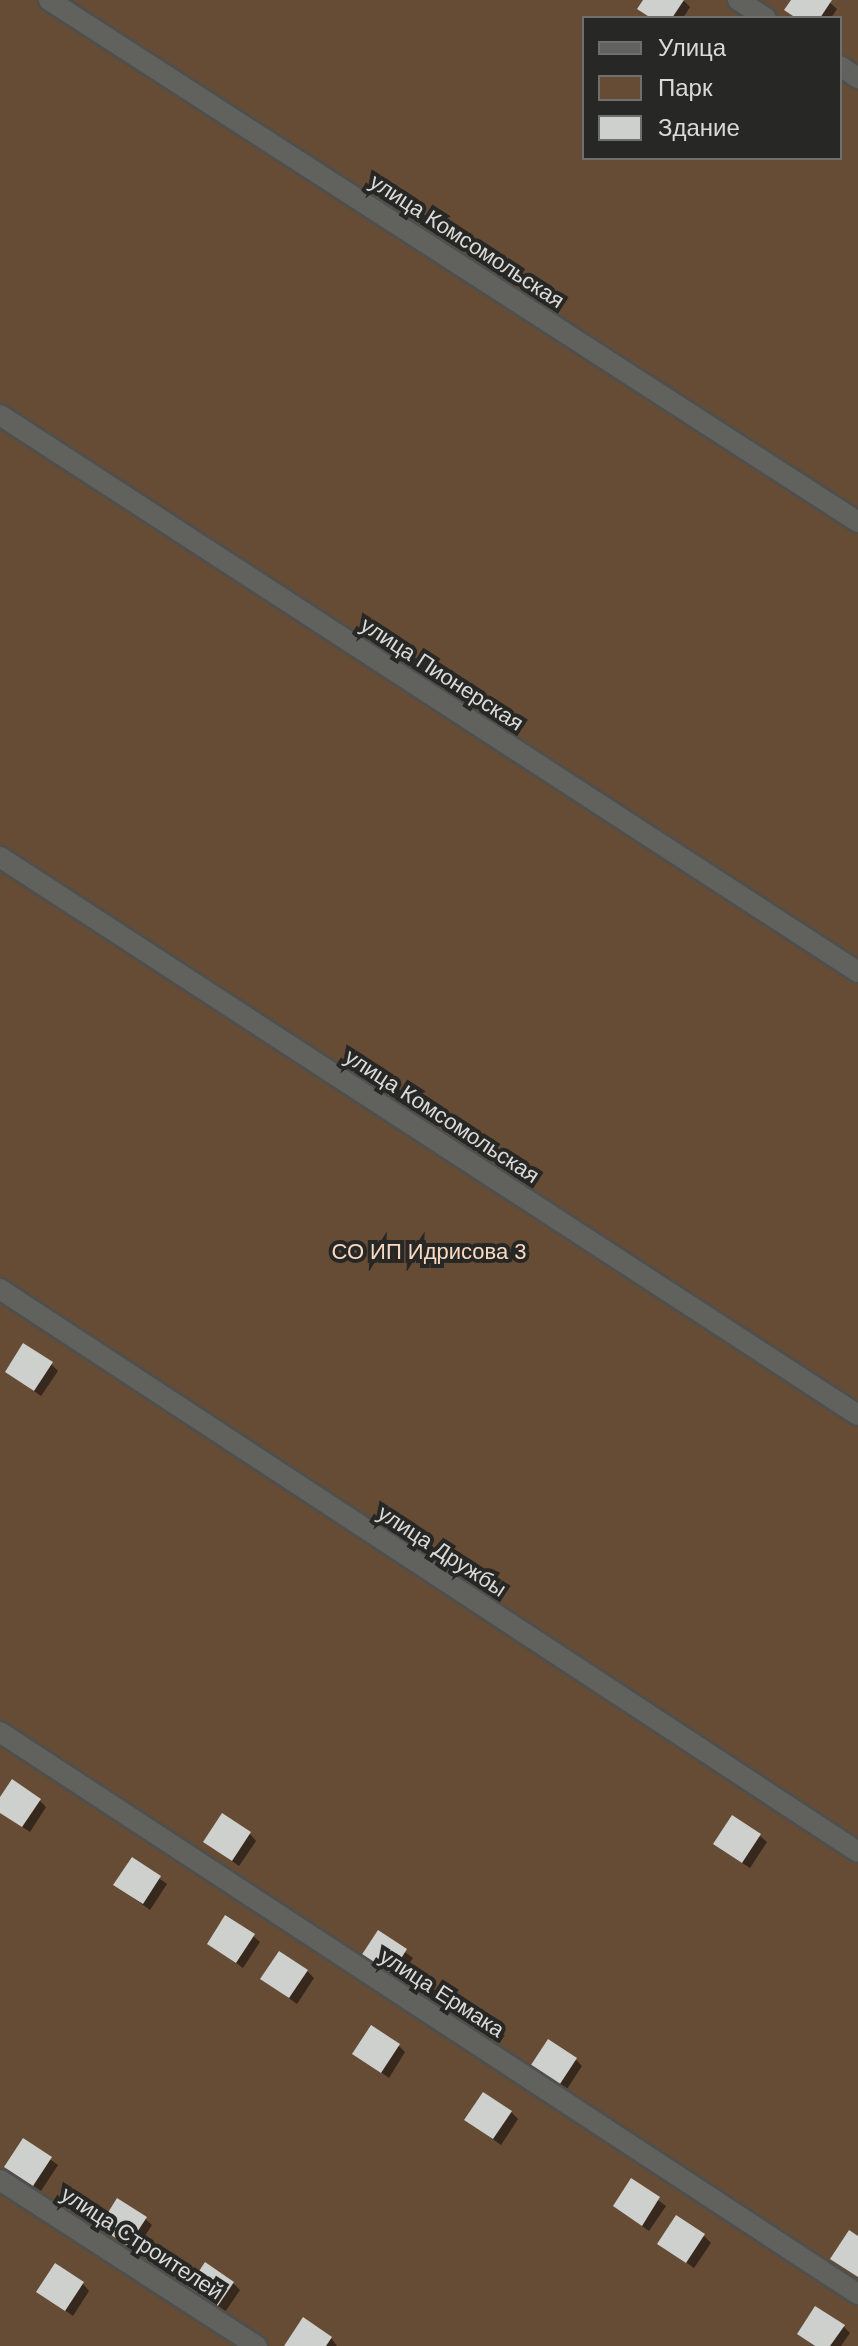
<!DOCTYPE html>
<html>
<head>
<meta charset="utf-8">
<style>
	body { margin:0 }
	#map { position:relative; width:858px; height:2346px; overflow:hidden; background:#31312f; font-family:Helvetica,sans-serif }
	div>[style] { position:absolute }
	.green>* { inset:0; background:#664b35 }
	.shadow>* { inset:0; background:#0007 }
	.building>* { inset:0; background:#ced0cd }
	.roads { filter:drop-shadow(2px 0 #4f4f4d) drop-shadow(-2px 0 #4f4f4d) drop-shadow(0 2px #4f4f4d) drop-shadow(0 -2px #4f4f4d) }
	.minor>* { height:20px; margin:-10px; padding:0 10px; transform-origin:10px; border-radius:10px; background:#61615e }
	span { translate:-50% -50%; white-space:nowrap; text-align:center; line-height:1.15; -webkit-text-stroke:8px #272725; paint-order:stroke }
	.street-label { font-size:22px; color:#dadad8 }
	.park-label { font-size:22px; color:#f9d9c1 }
	.legend { position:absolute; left:582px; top:16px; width:260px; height:144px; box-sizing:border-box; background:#272725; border:2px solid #6f6f6d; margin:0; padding:10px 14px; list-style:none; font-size:24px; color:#dadad8 }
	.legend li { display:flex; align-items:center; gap:16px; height:40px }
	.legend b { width:40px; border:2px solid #6f6f6d }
</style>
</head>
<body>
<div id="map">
	<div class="green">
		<div style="clip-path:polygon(evenodd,0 0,858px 0,858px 2346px,0 2346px,0 0,584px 18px,840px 18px,840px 158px,584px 158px,584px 18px)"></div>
	</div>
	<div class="shadow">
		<div style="clip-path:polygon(645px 0,683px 0,690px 7px,683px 18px,651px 18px,639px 8px)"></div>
		<div style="clip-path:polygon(793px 0,827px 0,837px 9px,831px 18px,796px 18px,787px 10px)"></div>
		<div style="clip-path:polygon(51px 1364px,58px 1371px,41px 1396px,7px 1372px)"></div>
		<div style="clip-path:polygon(39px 1800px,46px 1807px,30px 1832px,0 1812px,0 1801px)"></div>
		<div style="clip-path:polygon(250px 1834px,256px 1841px,239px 1866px,213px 1848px)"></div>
		<div style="clip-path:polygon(760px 1836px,767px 1842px,750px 1868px,722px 1850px)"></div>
		<div style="clip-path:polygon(133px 1860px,167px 1884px,150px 1910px,116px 1885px)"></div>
		<div style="clip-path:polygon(379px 1933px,413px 1958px,396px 1983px,369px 1965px)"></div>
		<div style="clip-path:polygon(253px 1936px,260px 1942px,243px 1968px,209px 1943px)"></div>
		<div style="clip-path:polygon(307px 1971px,314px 1978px,297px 2004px,263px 1979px)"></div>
		<div style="clip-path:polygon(399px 2046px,405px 2052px,389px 2078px,354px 2053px)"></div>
		<div style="clip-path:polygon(576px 2060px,582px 2066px,565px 2092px,531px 2067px)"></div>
		<div style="clip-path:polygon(511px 2112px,518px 2119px,501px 2145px,467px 2120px)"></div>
		<div style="clip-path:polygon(24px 2141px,58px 2165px,41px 2191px,14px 2173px)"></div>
		<div style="clip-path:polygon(632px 2181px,666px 2206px,649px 2231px,615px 2206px)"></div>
		<div style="clip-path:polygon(145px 2219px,152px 2225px,135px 2251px,101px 2226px)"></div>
		<div style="clip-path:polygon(704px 2236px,711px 2243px,694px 2268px,660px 2243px)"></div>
		<div style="clip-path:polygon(233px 2283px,240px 2290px,223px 2315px,195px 2297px)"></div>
		<div style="clip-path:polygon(83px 2284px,89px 2291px,73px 2316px,39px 2291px)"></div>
		<div style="clip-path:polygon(843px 2326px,850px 2333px,841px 2346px,814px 2346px,799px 2334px)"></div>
		<div style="clip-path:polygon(331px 2338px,337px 2346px,287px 2346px)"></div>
	</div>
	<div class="building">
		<div style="clip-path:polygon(643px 0,684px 0,672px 18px,651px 18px,637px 9px)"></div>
		<div style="clip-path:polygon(791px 0,832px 0,820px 18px,796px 18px,784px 10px)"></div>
		<div style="clip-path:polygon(23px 1343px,53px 1362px,34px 1391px,5px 1372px)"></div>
		<div style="clip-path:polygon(12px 1779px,41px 1799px,22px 1827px,0 1813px,0 1797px)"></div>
		<div style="clip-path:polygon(222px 1813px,251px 1832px,232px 1861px,203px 1842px)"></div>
		<div style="clip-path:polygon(732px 1815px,761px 1834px,742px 1863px,713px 1844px)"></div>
		<div style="clip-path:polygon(132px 1857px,161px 1876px,143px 1904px,113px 1885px)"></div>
		<div style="clip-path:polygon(225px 1915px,255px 1934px,236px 1963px,207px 1944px)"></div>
		<div style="clip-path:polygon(378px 1930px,407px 1949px,389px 1978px,359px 1959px)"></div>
		<div style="clip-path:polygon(279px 1951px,308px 1970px,289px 1998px,260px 1979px)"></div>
		<div style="clip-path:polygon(371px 2025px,400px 2044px,381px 2073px,352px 2054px)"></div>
		<div style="clip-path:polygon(548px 2039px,577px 2058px,558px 2087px,529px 2068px)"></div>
		<div style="clip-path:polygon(483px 2092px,512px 2111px,493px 2139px,464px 2120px)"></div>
		<div style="clip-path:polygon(23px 2138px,52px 2157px,33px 2186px,4px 2167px)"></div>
		<div style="clip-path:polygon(631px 2178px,660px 2197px,642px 2226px,613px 2206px)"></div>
		<div style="clip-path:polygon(117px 2198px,147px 2217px,128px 2246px,99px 2227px)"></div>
		<div style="clip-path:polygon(676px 2215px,705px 2234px,686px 2263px,657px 2244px)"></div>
		<div style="clip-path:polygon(849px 2230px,858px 2236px,858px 2277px,830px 2259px)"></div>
		<div style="clip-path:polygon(205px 2262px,234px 2282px,215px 2310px,186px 2291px)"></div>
		<div style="clip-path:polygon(55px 2263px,84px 2282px,65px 2311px,36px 2292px)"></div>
		<div style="clip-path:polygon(815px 2306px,845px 2325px,830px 2346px,815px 2346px,797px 2334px)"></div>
		<div style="clip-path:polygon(303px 2317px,332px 2337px,326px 2346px,284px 2346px)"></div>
	</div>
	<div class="roads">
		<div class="minor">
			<div style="left:49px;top:0;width:963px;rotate:32.83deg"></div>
			<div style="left:738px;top:0;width:33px;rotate:33deg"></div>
			<div style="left:840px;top:66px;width:22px;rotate:34deg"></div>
			<div style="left:0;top:415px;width:1023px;rotate:32.99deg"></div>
			<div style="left:0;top:857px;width:1023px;rotate:33.04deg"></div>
			<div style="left:0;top:1289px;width:1026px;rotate:33.27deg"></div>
			<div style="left:0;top:1732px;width:1026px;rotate:33.23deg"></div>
			<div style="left:0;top:2180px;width:306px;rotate:32.9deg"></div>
		</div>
	</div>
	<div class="street-label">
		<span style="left:467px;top:241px;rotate:33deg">улица Комсомольская</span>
		<span style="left:442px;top:674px;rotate:33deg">улица Пионерская</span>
		<span style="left:442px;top:1116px;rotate:33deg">улица Комсомольская</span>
		<span style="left:442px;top:1551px;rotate:33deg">улица Дружбы</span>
		<span style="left:442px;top:1993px;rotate:33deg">улица Ермака</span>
		<span style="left:142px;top:2243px;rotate:33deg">улица Строителей</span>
	</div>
	<div class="park-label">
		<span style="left:429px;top:1252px">СО ИП Идрисова 3</span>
	</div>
	<ul class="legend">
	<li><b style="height:10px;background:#61615e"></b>Улица</li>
	<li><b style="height:22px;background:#664b35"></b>Парк</li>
	<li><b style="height:22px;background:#ced0cd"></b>Здание</li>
	</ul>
</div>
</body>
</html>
